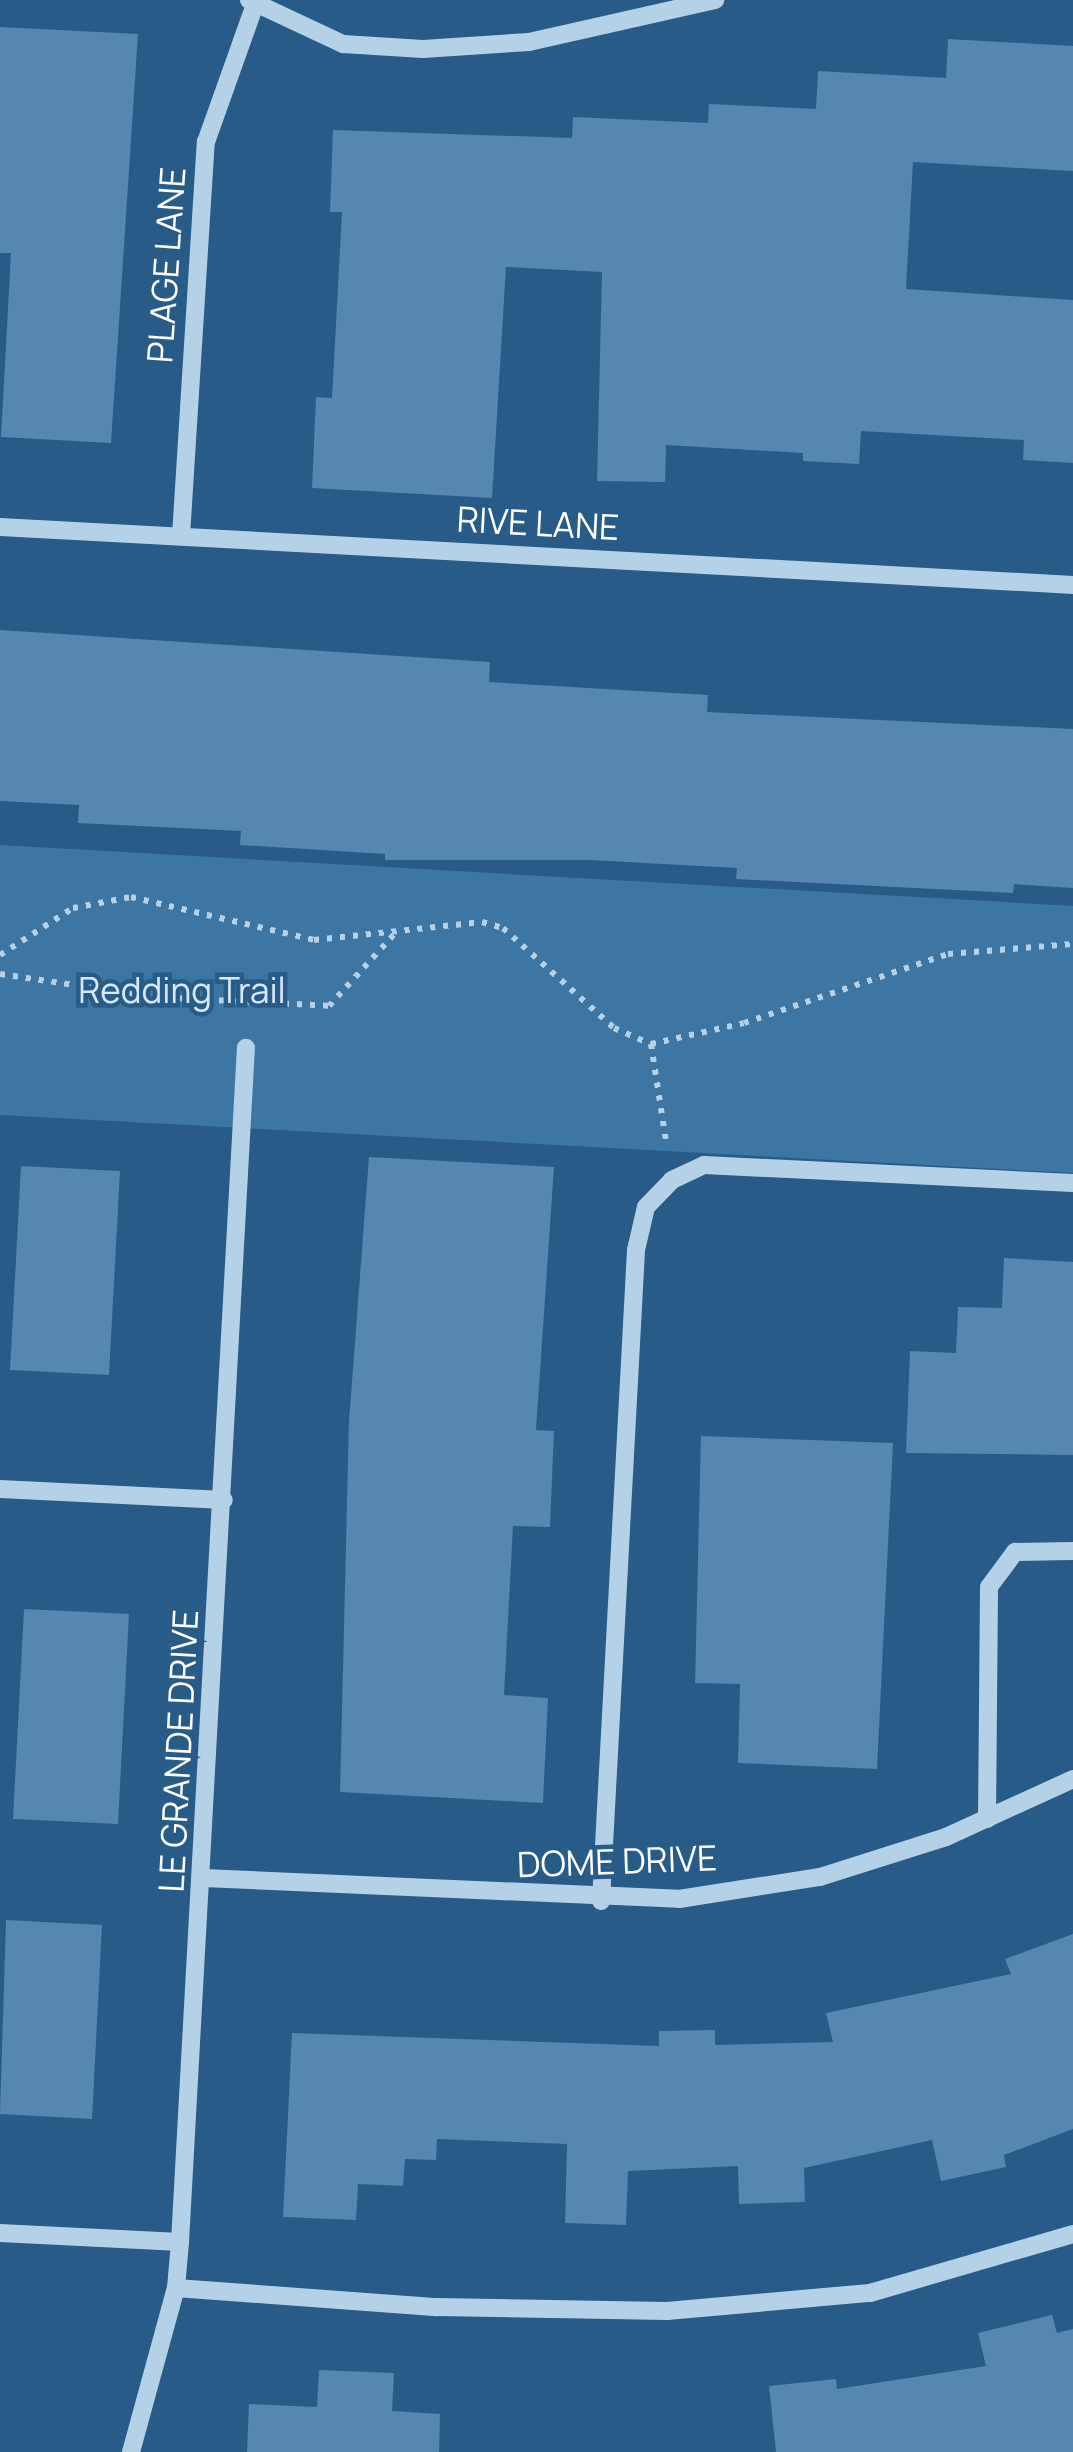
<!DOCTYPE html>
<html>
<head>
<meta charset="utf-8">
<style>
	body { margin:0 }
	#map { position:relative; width:1073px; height:2452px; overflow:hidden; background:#285b87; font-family:Manrope,sans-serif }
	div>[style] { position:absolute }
	.green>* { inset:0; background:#3d75a3 }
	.building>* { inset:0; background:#5587b0 }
	.path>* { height:6px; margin-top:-3px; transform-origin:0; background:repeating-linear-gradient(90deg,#b4d1e8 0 5px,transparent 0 13px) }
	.minor>* { height:18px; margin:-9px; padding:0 9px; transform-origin:9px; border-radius:9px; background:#b4d1e8 }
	span { translate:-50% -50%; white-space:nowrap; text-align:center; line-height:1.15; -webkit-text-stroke:9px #285b87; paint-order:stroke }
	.street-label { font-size:35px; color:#fff }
	.park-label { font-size:35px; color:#d8e9f6 }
</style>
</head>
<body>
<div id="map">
	<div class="green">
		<div style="clip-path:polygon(0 845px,1073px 906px,1073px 1173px,0 1115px)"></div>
	</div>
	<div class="building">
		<div style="clip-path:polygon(0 27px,138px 34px,111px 443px,1px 437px,11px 253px,0 253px)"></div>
		<div style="clip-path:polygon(948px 39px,1073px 46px,1073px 171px,913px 162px,906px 289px,1073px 300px,1073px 463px,1023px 460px,1024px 440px,861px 431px,859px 464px,803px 461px,803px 453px,666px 445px,665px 482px,597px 481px,602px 272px,506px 267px,492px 498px,312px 488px,316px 397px,332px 398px,342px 212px,330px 212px,333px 130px,572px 138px,573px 117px,708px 123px,709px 104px,816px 109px,818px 71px,946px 78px)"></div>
		<div style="clip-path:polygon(0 630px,490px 662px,489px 682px,708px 695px,707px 712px,1073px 729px,1073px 888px,1014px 884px,1013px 893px,736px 879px,737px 868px,590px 860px,385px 860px,385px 854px,240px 845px,241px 831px,78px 823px,79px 805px,0 801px)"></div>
		<div style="clip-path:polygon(369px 1157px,554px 1167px,536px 1430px,554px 1431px,550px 1527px,513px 1526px,504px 1695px,548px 1698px,543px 1803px,340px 1792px,349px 1421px)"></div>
		<div style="clip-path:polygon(21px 1166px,120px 1171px,109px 1375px,10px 1370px)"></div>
		<div style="clip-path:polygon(1004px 1258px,1073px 1262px,1073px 1455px,906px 1453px,910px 1351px,956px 1353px,958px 1307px,1002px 1308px)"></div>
		<div style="clip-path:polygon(701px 1436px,893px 1443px,877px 1769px,738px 1763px,740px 1684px,695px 1683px)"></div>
		<div style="clip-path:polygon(24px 1609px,129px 1614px,118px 1824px,13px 1819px)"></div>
		<div style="clip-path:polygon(6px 1920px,102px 1925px,92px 2119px,0 2114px)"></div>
		<div style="clip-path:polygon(1073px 1934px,1073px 2129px,1004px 2155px,1006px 2167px,941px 2181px,932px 2140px,804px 2168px,805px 2202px,739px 2204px,738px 2166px,628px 2171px,626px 2225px,565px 2223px,567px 2144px,437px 2139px,436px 2160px,405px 2159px,403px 2186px,358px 2184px,356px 2220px,283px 2217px,292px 2033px,659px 2046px,659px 2031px,715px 2030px,715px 2045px,833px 2042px,826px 2013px,1011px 1974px,1005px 1959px)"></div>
		<div style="clip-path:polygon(1052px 2315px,1057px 2333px,1073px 2329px,1073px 2452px,776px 2452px,769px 2386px,836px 2379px,837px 2389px,986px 2366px,978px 2333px)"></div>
		<div style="clip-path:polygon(319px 2370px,394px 2373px,392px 2411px,440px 2414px,439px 2452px,247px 2452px,249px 2404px,317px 2407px)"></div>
	</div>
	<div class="path">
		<div style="left:0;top:955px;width:87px;rotate:-32.8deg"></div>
		<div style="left:73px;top:908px;width:59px;rotate:-10.7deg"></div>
		<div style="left:131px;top:897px;width:188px;rotate:13.2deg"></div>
		<div style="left:314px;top:940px;width:169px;rotate:-6.1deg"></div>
		<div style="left:482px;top:922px;width:22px;rotate:16deg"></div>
		<div style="left:503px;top:928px;width:149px;rotate:42deg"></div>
		<div style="left:614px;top:1028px;width:40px;rotate:23.4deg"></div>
		<div style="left:651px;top:1044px;width:95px;rotate:-12.7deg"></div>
		<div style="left:744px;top:1023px;width:215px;rotate:-18.7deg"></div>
		<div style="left:948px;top:954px;width:125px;rotate:-4.6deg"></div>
		<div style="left:0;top:974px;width:156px;rotate:8.5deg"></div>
		<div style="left:154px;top:997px;width:175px;rotate:2.9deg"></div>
		<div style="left:329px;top:1006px;width:101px;rotate:-47.8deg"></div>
		<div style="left:651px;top:1044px;width:98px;rotate:81.2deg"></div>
	</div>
	<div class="minor">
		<div style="left:249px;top:0;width:104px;rotate:25.1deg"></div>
		<div style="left:343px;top:44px;width:80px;rotate:3.6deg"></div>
		<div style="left:423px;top:49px;width:106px;rotate:-3.8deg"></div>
		<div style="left:529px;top:42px;width:191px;rotate:-12.7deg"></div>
		<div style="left:0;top:527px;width:1075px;rotate:3.09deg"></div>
		<div style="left:181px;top:536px;width:395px;rotate:-86.4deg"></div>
		<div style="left:206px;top:142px;width:143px;rotate:-70.4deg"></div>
		<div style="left:0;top:1489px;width:224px;rotate:2.8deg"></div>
		<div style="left:987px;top:1819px;width:232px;rotate:-89.5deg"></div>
		<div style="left:989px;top:1587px;width:44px;rotate:-53.4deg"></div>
		<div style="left:1015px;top:1552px;width:58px;rotate:-1deg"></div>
		<div style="left:203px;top:1878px;width:476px;rotate:2.5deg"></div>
		<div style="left:679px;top:1899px;width:143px;rotate:-8.9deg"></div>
		<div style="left:820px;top:1877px;width:132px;rotate:-17.6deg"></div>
		<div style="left:946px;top:1837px;width:140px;rotate:-24.5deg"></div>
		<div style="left:601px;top:1901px;width:652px;rotate:-86.92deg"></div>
		<div style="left:636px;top:1250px;width:44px;rotate:-76.9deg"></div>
		<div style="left:646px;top:1207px;width:37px;rotate:-46deg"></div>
		<div style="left:672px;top:1180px;width:35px;rotate:-25deg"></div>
		<div style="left:704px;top:1165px;width:369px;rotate:2.8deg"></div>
		<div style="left:0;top:2233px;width:180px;rotate:2.9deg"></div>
		<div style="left:176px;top:2288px;width:262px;rotate:4.2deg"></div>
		<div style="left:437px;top:2307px;width:230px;rotate:1deg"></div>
		<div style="left:667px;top:2311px;width:204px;rotate:-5.1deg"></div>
		<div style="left:870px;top:2293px;width:211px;rotate:-16.2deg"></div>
		<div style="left:131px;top:2452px;width:170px;rotate:-74.7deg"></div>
		<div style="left:176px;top:2288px;width:46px;rotate:-85deg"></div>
		<div style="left:180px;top:2242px;width:1196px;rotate:-86.84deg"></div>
	</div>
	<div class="street-label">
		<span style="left:166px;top:265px;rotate:-86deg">PLAGE LANE</span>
		<span style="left:538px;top:523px;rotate:3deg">RIVE LANE</span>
		<span style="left:178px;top:1751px;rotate:-87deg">LE GRANDE DRIVE</span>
		<span style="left:617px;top:1861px;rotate:-2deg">DOME DRIVE</span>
	</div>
	<div class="park-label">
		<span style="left:182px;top:990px">Redding Trail</span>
	</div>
</div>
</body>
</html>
